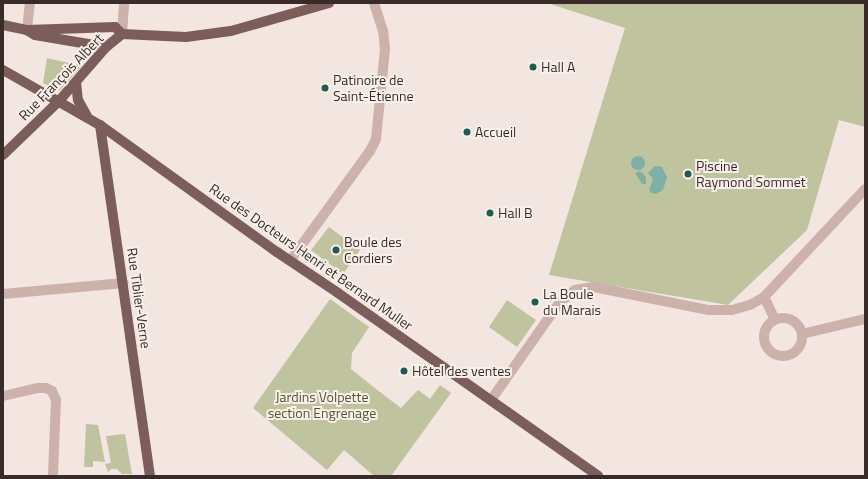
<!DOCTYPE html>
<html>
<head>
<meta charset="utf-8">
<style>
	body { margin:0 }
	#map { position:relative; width:868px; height:479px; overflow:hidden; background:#f3e5df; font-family:"Titillium Web",sans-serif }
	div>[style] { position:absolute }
	.green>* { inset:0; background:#bfc39e }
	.water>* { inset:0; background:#7db1a7 }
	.round { border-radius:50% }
	.minor>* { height:10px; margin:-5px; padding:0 5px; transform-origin:5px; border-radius:5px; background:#ccb2aa }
	.minor>.ring { margin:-5px; padding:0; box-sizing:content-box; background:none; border:10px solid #ccb2aa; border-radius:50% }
	.major>* { height:10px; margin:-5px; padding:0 5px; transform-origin:5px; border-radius:5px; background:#7b5e5b }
	.dots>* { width:11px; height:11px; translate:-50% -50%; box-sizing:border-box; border:2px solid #faf0eb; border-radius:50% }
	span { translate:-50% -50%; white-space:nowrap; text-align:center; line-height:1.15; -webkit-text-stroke:4px #faf0eb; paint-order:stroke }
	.poi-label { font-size:14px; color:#392b2a }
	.left { translate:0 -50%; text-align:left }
	.street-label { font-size:14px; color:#392b2a }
	.park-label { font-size:14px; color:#52582d }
	.frame { position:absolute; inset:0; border:4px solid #392b2a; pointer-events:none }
</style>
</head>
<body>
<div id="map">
	<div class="green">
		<div style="clip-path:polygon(547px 3px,865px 3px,865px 127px,839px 120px,807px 230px,728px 305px,549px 275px,625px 28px)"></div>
		<div style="clip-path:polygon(47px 58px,82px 66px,59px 91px,43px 83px)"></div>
		<div style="clip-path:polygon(329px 227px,360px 250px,343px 274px,311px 250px)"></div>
		<div style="clip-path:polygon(330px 299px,369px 327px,352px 353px,351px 369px,376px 389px,401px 408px,418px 390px,430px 399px,440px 385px,451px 393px,391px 476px,374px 476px,344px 450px,327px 470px,253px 408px)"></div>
		<div style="clip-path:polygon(507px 300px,536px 320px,517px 347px,489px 327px)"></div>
		<div style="clip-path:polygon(86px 424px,98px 425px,105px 462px,93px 461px,93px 467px,84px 467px)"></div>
		<div style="clip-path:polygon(125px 434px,132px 474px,122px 474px,117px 469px,111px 469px,108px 472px,105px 464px,111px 463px,106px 436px)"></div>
	</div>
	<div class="water">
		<div class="round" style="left:631px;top:156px;width:14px;height:14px"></div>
		<div style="clip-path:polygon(655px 166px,662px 167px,667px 177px,663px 190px,656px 194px,651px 193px,649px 190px,653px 179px,648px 173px)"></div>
		<div style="clip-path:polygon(640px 171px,646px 177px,646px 184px,642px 184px,635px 173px)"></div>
	</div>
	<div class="minor">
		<div style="left:27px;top:30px;width:27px;rotate:-84deg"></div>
		<div style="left:122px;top:34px;width:31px;rotate:-86deg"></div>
		<div style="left:290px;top:261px;width:136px;rotate:-54deg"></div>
		<div style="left:370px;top:151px;width:13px;rotate:-63deg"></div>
		<div style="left:376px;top:139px;width:90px;rotate:-84.3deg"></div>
		<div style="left:385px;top:49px;width:18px;rotate:-96deg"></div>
		<div style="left:383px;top:31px;width:29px;rotate:-108deg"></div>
		<div style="left:3px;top:294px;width:121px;rotate:-5.2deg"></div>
		<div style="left:764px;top:297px;width:25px;rotate:64deg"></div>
		<div class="ring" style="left:764px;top:318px;width:28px;height:28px"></div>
		<div style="left:802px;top:334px;width:65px;rotate:-13.4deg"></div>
		<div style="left:3px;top:396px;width:37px;rotate:-13deg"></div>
		<div style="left:39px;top:388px;width:7px"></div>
		<div style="left:46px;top:388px;width:7px;rotate:27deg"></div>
		<div style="left:52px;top:391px;width:10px;rotate:66deg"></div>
		<div style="left:56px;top:400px;width:76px;rotate:92.3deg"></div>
		<div style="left:491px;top:400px;width:120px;rotate:-54.9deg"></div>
		<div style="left:560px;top:302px;width:19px;rotate:-39deg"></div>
		<div style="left:575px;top:290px;width:19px;rotate:-9deg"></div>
		<div style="left:594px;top:287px;width:116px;rotate:11.4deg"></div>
		<div style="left:708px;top:310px;width:24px"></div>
		<div style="left:732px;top:310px;width:19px;rotate:-16deg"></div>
		<div style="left:750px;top:305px;width:16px;rotate:-30deg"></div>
		<div style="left:764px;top:297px;width:148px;rotate:-46.9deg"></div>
	</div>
	<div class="major">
		<div style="left:3px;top:25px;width:25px;rotate:12deg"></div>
		<div style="left:27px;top:30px;width:88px;rotate:-2deg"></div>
		<div style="left:115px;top:27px;width:10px;rotate:45deg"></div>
		<div style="left:122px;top:34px;width:64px;rotate:2.7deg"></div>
		<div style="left:186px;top:37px;width:45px;rotate:-7.6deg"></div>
		<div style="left:231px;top:31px;width:102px;rotate:-15.9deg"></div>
		<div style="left:28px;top:31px;width:8px;rotate:30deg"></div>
		<div style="left:35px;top:35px;width:72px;rotate:9.6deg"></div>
		<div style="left:3px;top:70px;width:112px;rotate:29.6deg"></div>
		<div style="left:100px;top:125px;width:218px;rotate:35.7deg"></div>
		<div style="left:277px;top:252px;width:73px;rotate:33.9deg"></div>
		<div style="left:338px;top:293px;width:318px;rotate:35.1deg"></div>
		<div style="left:76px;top:82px;width:18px;rotate:84deg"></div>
		<div style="left:78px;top:100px;width:18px;rotate:61deg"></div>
		<div style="left:100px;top:125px;width:355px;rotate:81.9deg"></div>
		<div style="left:3px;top:155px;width:78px;rotate:-44deg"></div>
		<div style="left:59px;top:101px;width:72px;rotate:-49deg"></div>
		<div style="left:106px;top:47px;width:21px;rotate:-39deg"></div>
	</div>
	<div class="dots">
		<div style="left:533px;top:67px;background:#1e5c52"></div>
		<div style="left:325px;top:88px;background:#1e5c52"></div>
		<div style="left:467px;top:132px;background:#1e5c52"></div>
		<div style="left:688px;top:174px;background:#1e5c52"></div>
		<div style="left:490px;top:213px;background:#1e5c52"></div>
		<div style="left:336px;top:250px;background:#1e5c52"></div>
		<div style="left:535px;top:302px;background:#1e5c52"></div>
		<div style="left:404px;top:371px;background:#1e5c52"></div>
	</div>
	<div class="poi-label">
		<span class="left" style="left:541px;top:67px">Hall A</span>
		<span class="left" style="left:333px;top:88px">Patinoire de<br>Saint-Étienne</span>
		<span class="left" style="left:475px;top:132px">Accueil</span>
		<span class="left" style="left:696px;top:174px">Piscine<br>Raymond Sommet</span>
		<span class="left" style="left:498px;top:213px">Hall B</span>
		<span class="left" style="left:344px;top:250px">Boule des<br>Cordiers</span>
		<span class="left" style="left:543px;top:302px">La Boule<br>du Marais</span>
		<span class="left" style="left:412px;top:371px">Hôtel des ventes</span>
	</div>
	<div class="street-label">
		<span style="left:61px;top:77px;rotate:-46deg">Rue François Albert</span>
		<span style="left:311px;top:257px;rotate:35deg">Rue des Docteurs Henri et Bernard Muller</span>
		<span style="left:139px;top:298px;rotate:82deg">Rue Tiblier-Verne</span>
	</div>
	<div class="park-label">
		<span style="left:322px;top:405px">Jardins Volpette<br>section Engrenage</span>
	</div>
	<div class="frame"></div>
</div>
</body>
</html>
